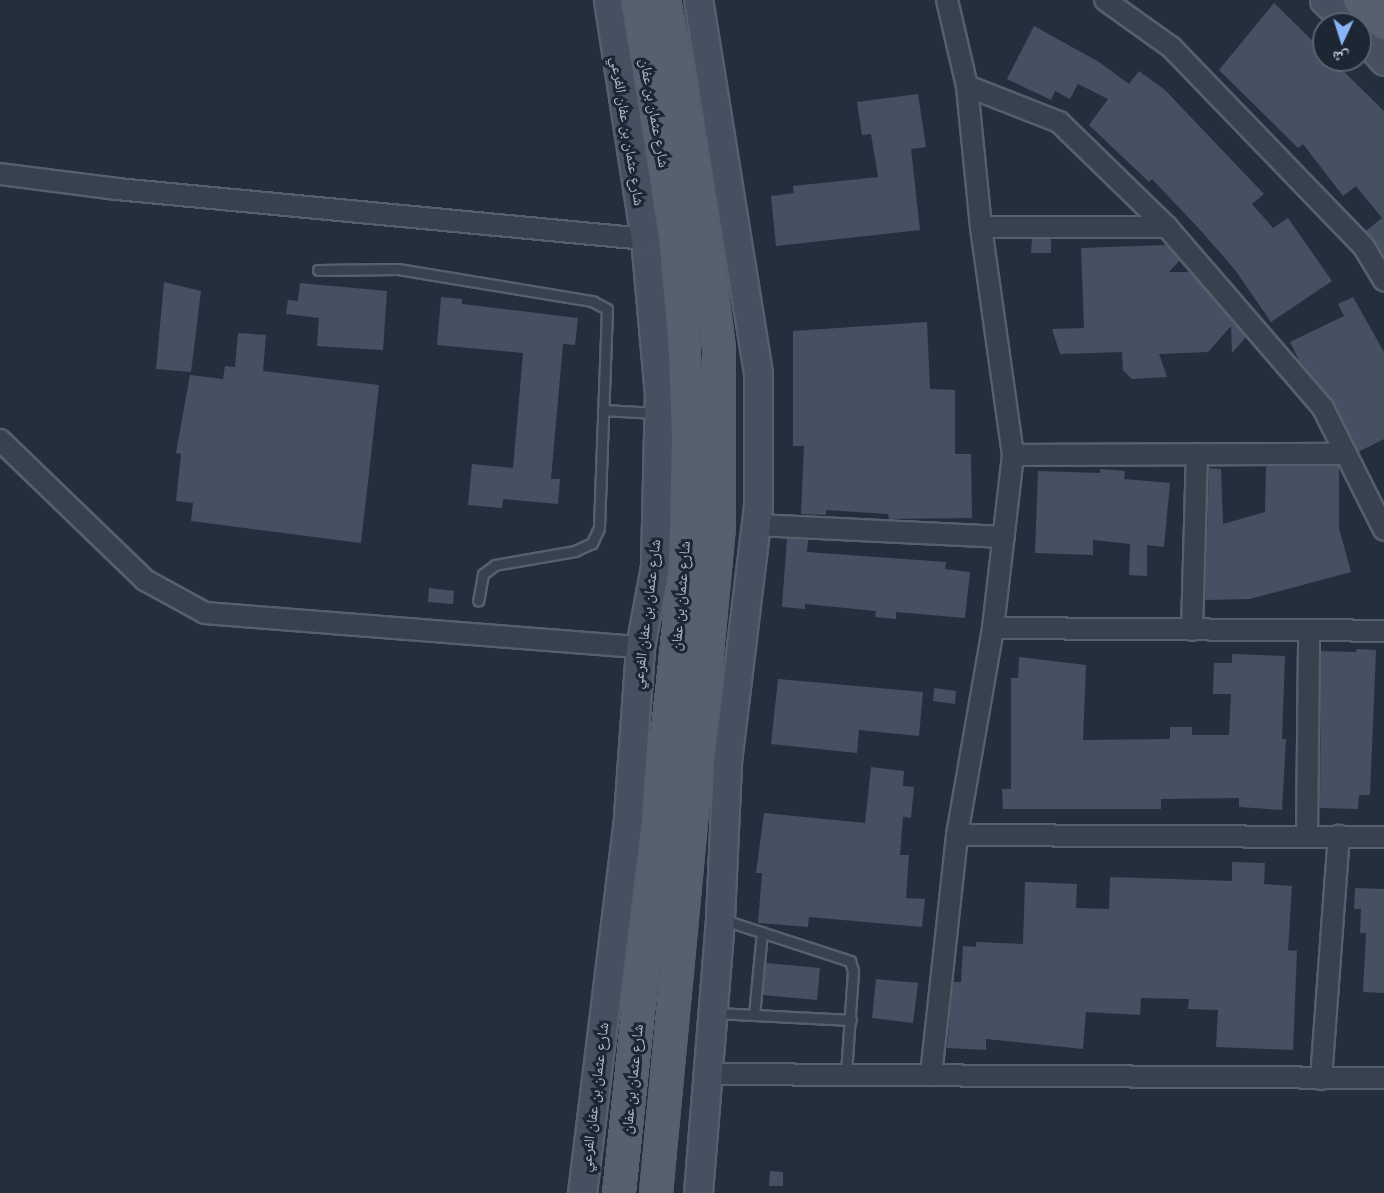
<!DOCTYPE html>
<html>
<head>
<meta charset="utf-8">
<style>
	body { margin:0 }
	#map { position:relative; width:1384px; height:1193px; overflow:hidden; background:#242f3e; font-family:"Golos Text","Noto Naskh Arabic",sans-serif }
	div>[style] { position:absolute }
	.building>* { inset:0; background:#455162 }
	.roads { filter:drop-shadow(2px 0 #565f6c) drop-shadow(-2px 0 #565f6c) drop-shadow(0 2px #565f6c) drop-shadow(0 -2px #565f6c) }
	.service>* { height:9px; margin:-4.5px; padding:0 4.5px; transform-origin:4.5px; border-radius:4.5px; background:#38414e }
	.minor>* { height:20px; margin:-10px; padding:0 10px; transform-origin:10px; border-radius:10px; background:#38414e }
	.secondary>* { height:27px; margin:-13.5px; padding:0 13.5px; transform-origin:13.5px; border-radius:13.5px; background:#465061 }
	.primary>* { height:30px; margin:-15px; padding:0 15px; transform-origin:15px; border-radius:15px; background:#56606e }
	span { translate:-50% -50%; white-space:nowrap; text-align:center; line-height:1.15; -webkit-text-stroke:6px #1d2633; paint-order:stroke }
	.street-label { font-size:15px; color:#b4bcc9 }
	.north { position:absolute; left:1312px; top:12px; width:60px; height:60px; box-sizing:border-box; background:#1d2633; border:2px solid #59626f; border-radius:50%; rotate:184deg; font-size:16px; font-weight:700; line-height:24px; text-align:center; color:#b4bcc9 }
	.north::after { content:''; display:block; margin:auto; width:21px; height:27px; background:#8ab4f8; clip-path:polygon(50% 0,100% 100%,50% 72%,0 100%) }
</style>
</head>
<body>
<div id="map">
	<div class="building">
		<div style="clip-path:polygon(1274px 3px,1324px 52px,1324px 60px,1332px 60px,1384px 111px,1384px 255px,1366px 231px,1382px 218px,1356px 186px,1343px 196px,1303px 144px,1298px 148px,1219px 70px)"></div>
		<div style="clip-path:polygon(1034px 26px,1099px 62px,1129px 84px,1139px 71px,1165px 90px,1264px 194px,1252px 204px,1273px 228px,1288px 218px,1332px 281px,1271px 322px,1235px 270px,1203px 233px,1152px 179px,1149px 182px,1089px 125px,1108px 99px,1078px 84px,1070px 99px,1055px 91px,1051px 100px,1007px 79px)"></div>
		<div style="clip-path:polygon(918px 94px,926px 147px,911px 149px,920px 230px,776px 246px,771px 196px,794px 193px,793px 186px,878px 177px,871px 134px,862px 135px,857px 102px)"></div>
		<div style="clip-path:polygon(1032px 239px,1051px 239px,1051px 253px,1031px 253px)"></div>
		<div style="clip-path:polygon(1167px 245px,1180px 260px,1169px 272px,1190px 272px,1246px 337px,1232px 353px,1231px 326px,1208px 352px,1159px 354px,1167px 377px,1132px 379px,1123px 370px,1122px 352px,1060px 354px,1052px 329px,1084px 328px,1081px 248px)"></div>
		<div style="clip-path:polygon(164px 282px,201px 291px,191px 372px,156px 369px)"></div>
		<div style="clip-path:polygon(300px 283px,387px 291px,383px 350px,317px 346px,319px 318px,286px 314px,288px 300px,298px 301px)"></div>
		<div style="clip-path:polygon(441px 297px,462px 299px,462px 304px,578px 318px,575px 345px,563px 344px,551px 479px,560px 479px,558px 504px,503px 499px,502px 508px,468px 505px,472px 464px,513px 468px,523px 353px,437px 345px)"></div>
		<div style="clip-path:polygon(1353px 297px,1384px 352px,1384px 439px,1358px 452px,1334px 402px,1300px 362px,1290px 342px,1344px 316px,1338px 304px)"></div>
		<div style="clip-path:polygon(927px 322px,930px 389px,955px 390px,955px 454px,971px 454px,972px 518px,889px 519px,888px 514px,826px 510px,826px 515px,801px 514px,804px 446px,793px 446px,793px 331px)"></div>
		<div style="clip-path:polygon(238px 333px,266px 335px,263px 371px,379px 385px,361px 543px,191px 521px,193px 503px,176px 501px,181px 454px,176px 453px,190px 375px,223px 379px,225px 366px,235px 367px)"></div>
		<div style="clip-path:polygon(1266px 466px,1339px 466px,1339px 528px,1351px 572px,1250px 599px,1205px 600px,1209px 468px,1221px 469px,1223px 524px,1265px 512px)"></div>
		<div style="clip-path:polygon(1100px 469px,1125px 471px,1124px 479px,1170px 483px,1164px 547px,1147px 545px,1147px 576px,1129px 575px,1130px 544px,1093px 540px,1093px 555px,1035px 553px,1038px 471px,1100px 473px)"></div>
		<div style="clip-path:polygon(787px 538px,808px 540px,807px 552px,946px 562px,945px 569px,970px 572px,965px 618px,896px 612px,896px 619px,875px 617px,876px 611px,805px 604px,805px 609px,782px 607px)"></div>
		<div style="clip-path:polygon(429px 588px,454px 591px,453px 604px,428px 602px)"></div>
		<div style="clip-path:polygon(1357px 649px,1376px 650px,1370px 795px,1359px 795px,1358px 809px,1320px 808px,1321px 651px,1356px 652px)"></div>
		<div style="clip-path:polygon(1232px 654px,1285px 656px,1282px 739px,1286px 739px,1282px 810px,1239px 807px,1239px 798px,1161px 799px,1161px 809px,1003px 809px,1002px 789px,1011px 789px,1011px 678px,1018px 678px,1019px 657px,1086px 665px,1083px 740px,1170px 739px,1170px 727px,1192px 727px,1192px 735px,1229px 735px,1231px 694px,1213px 694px,1214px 663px,1232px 663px)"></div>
		<div style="clip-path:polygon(778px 679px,923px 692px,919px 736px,859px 730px,857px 753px,771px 744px)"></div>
		<div style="clip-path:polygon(934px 688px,956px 691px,955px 704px,933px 701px)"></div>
		<div style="clip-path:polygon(871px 767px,904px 771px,903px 786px,914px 787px,911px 818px,903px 817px,900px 855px,909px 855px,906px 898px,925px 899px,922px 927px,809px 917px,808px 927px,758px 923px,762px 873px,756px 873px,764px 813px,865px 823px)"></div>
		<div style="clip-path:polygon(1232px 862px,1265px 863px,1264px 884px,1292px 886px,1288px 950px,1297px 951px,1293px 1050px,1216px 1047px,1218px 1010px,1188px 1009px,1189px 999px,1141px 998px,1140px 1015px,1086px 1012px,1083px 1049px,986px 1039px,986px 1050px,947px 1048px,953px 982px,961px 982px,963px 946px,976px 947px,976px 942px,1023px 944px,1025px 882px,1077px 884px,1076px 908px,1109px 909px,1110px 877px,1232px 881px)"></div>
		<div style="clip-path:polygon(1355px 888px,1384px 889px,1384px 993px,1363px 992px,1366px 933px,1360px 933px,1361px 909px,1354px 909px)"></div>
		<div style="clip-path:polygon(766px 963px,820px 968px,817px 1000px,763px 995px)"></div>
		<div style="clip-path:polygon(876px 979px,918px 983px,913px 1023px,872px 1018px)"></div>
		<div style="clip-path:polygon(770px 1171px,783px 1172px,783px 1186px,769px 1186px)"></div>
	</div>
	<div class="roads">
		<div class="service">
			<div style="left:318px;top:270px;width:80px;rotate:-0.7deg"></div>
			<div style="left:398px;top:269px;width:197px;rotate:9.4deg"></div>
			<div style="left:592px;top:301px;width:17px;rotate:28deg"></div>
			<div style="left:607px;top:309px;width:219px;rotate:92.1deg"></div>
			<div style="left:599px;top:528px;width:17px;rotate:115deg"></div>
			<div style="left:592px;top:543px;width:19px;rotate:155deg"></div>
			<div style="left:575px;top:551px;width:81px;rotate:170.1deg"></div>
			<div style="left:495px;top:565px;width:15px;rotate:143deg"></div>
			<div style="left:483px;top:574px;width:27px;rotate:100deg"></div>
			<div style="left:603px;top:410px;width:53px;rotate:3.2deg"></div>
			<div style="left:724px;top:920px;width:133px;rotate:18deg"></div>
			<div style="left:850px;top:961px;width:10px;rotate:73deg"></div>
			<div style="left:853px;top:971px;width:102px;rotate:93.9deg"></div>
			<div style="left:716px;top:1013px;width:135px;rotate:3deg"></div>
			<div style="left:754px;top:1015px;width:83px;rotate:-84.5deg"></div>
		</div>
		<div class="minor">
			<div style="left:1105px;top:0;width:81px;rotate:35.5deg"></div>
			<div style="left:1171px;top:47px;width:278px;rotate:46deg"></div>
			<div style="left:1364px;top:247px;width:39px;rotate:59deg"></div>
			<div style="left:967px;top:86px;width:99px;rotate:21.4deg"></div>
			<div style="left:1059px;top:122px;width:151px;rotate:44.2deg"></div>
			<div style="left:1167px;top:227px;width:239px;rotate:49.2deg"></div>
			<div style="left:1323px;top:408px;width:136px;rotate:63.4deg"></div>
			<div style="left:0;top:174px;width:118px;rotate:7.3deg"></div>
			<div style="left:117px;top:189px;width:530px;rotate:5.41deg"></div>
			<div style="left:981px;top:227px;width:186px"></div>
			<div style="left:0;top:440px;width:202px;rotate:44deg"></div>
			<div style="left:145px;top:580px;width:68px;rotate:28.8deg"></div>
			<div style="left:205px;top:613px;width:436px;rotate:4.5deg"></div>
			<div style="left:1013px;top:455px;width:333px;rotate:-0.2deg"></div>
			<div style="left:757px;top:525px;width:247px;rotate:2.8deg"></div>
			<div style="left:993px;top:628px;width:391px;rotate:0.4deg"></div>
			<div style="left:1192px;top:630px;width:176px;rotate:-88.4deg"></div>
			<div style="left:957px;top:835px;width:427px;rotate:0.3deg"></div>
			<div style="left:1307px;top:836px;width:205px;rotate:-89.4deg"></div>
			<div style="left:709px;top:1074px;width:675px;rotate:0.34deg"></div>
			<div style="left:931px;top:1075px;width:241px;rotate:-83.8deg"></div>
			<div style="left:957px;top:835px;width:210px;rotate:-80.1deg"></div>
			<div style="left:993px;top:628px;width:174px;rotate:-83.4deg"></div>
			<div style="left:1013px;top:455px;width:230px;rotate:-98deg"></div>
			<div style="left:981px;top:227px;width:142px;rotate:-95.7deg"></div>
			<div style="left:967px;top:86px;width:88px;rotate:-103.1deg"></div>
			<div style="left:1321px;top:1079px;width:244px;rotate:-85.8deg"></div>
		</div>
		<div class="secondary">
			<div style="left:1324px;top:0;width:35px;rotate:44deg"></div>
			<div style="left:1360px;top:34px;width:36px;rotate:48deg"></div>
			<div style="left:582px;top:1193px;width:380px;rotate:-83deg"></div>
			<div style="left:628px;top:816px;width:169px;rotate:-85.9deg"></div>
			<div style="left:640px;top:647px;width:82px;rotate:-79.5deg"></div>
			<div style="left:655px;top:566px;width:171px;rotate:-88.7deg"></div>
			<div style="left:659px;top:395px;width:157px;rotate:-95.1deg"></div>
			<div style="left:645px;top:239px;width:242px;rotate:-98.8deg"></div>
			<div style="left:698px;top:1193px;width:276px;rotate:-85.4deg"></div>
			<div style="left:720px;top:918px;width:156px;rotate:-87.4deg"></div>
			<div style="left:727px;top:762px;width:258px;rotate:-83.1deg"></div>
			<div style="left:758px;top:506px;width:133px;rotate:-90deg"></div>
			<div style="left:758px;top:373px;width:378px;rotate:-99.1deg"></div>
		</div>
		<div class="primary">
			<div style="left:1359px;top:0;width:35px;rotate:44deg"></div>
			<div style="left:619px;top:1193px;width:580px;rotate:-83.97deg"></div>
			<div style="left:680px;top:616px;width:126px;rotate:-85.9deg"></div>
			<div style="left:689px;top:490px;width:221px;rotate:-92.1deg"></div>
			<div style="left:681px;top:269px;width:273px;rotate:-99.5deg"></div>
			<div style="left:656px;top:1193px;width:669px;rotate:-84.6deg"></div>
			<div style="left:719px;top:527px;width:178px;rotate:-90deg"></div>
			<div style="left:719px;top:349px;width:160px;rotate:-97.2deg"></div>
			<div style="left:699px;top:190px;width:193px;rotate:-100.4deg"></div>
		</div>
	</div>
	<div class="street-label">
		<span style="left:655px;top:113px;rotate:80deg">شارع عثمان بن عفان</span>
		<span style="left:628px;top:131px;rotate:81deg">شارع عثمان بن عفان الفرعي</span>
		<span style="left:680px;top:596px;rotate:-85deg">شارع عثمان بن عفان</span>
		<span style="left:646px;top:614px;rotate:-83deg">شارع عثمان بن عفان الفرعي</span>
		<span style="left:632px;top:1079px;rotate:-84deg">شارع عثمان بن عفان</span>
		<span style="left:594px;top:1097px;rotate:-83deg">شارع عثمان بن عفان الفرعي</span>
	</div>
	<div class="north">ش</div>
</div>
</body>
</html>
